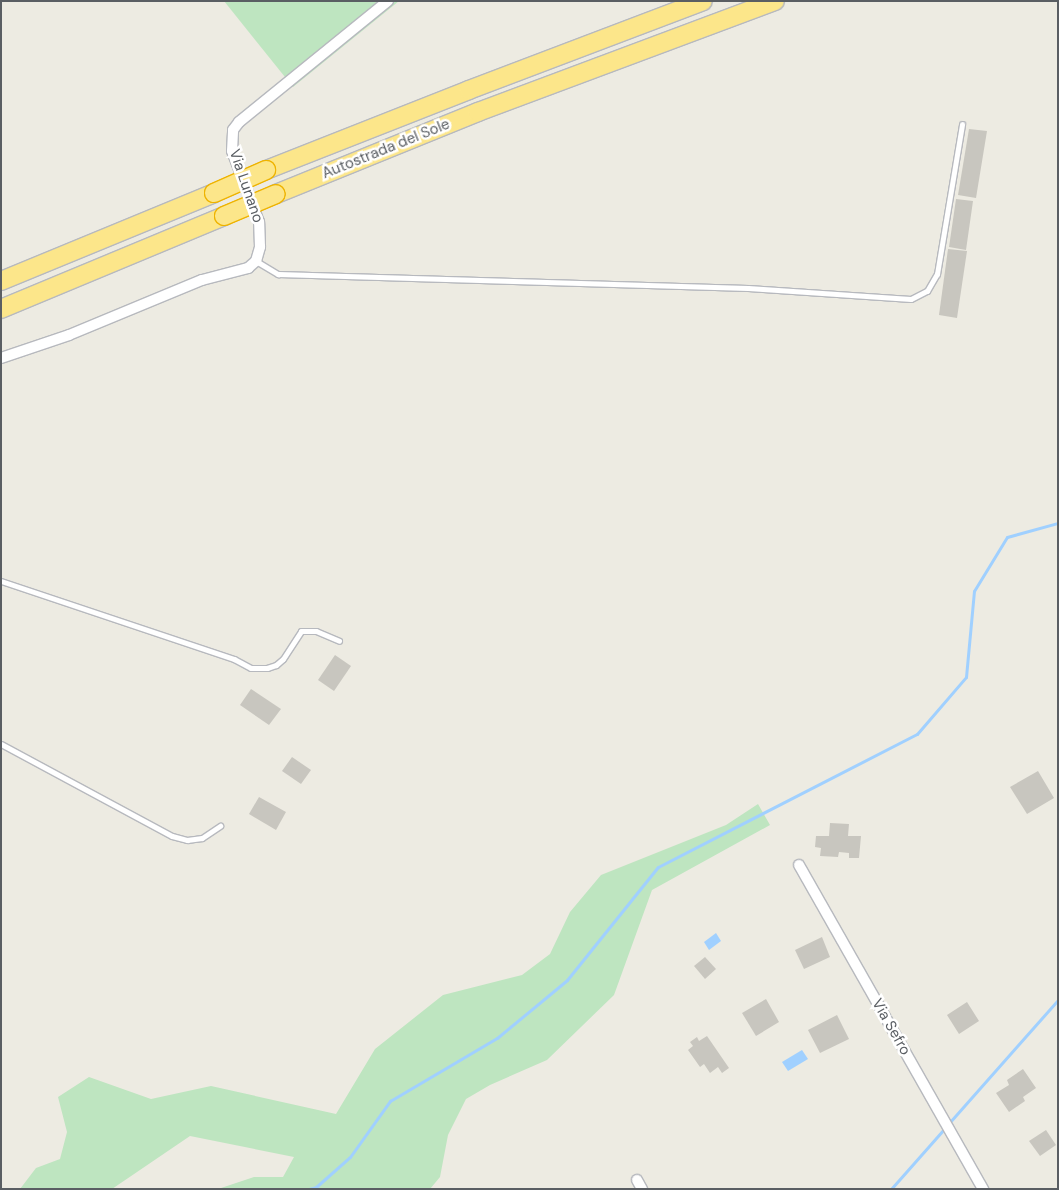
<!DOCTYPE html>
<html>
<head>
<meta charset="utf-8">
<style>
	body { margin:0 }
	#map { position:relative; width:1059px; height:1190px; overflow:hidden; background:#edebe2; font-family:"DM Sans",sans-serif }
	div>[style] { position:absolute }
	.green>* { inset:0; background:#bee5c0 }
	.water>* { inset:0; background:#a0d0ff }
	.stream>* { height:3px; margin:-1.5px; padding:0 1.5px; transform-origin:1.5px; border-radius:1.5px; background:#a0d0ff }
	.building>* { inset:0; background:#c8c6bf }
	.roads { filter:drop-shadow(1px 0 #b7b9be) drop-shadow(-1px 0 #b7b9be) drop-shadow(0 1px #b7b9be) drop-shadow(0 -1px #b7b9be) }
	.lane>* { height:5px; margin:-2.5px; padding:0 2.5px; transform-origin:2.5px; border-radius:2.5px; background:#fff }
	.street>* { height:10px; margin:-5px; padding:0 5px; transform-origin:5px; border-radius:5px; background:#fff }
	.highway>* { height:18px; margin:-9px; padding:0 9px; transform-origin:9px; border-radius:9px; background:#fce68a }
	.bridges { filter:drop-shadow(1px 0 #eeb301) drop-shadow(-1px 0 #eeb301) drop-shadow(0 1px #eeb301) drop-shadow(0 -1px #eeb301) }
	.highway-bridge>* { height:18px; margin:-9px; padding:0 9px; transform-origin:9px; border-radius:9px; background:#fce68a }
	span { translate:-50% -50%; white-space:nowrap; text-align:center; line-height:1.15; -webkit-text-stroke:5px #fff; paint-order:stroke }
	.street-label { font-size:15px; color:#5a5e63 }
	.frame { position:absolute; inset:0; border:2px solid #5a5e63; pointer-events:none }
</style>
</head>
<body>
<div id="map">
	<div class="green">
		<div style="clip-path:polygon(224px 1px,399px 1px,293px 87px)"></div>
		<div style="clip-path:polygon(758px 804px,770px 825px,652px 890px,614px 995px,547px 1060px,490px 1085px,466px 1099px,448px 1135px,440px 1177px,430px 1189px,218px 1189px,254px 1177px,283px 1177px,294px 1157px,190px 1136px,112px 1189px,20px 1189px,36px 1168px,60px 1159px,67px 1132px,58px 1097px,89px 1077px,151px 1099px,211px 1086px,336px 1114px,375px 1049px,443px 995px,522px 975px,550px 954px,570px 912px,601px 875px,726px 825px)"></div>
	</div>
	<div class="water">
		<div style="clip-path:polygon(716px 933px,721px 941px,709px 950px,704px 942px)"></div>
		<div style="clip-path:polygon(802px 1050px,808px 1059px,788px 1071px,782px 1062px)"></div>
	</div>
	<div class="stream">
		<div style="left:949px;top:1123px;width:164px;rotate:-48.5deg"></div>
		<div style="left:309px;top:1189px;width:7px;rotate:-16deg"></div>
		<div style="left:316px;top:1187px;width:45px;rotate:-41.4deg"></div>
		<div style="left:350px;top:1157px;width:69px;rotate:-54.5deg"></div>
		<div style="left:390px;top:1101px;width:124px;rotate:-30.5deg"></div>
		<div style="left:497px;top:1038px;width:91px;rotate:-39.6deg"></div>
		<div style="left:567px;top:980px;width:145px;rotate:-51.2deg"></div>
		<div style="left:658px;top:867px;width:291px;rotate:-27.2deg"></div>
		<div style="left:917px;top:734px;width:75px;rotate:-49.3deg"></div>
		<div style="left:966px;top:677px;width:86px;rotate:-84.7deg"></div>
		<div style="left:974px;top:591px;width:63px;rotate:-58.6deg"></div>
		<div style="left:1007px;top:537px;width:53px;rotate:-15.4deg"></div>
		<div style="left:891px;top:1189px;width:81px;rotate:-48.5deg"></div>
	</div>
	<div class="building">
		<div style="clip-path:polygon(969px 129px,987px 131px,976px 198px,958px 195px)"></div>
		<div style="clip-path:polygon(956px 199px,973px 201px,966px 250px,949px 247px)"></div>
		<div style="clip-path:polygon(948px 249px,967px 251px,957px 318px,939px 315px)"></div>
		<div style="clip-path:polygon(335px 655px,351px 666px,334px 691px,318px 680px)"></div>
		<div style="clip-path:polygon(251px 689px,281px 709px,269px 725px,240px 705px)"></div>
		<div style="clip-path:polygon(292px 757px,311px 770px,301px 784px,282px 771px)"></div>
		<div style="clip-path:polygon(1038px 771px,1054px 798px,1027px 814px,1010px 787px)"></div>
		<div style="clip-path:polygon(259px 797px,286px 812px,276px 830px,249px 814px)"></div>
		<div style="clip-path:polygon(830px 823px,849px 824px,848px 836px,861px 836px,859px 858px,849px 858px,849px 853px,839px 852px,838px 857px,820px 856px,821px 848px,815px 847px,816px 836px,829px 836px)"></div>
		<div style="clip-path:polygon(822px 937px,830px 957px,804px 969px,795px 950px)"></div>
		<div style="clip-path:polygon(705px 957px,716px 969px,705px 979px,694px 966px)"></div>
		<div style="clip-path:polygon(766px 999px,779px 1022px,756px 1036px,742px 1013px)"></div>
		<div style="clip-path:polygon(967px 1002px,979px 1021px,959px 1034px,947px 1015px)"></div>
		<div style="clip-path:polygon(837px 1015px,849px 1039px,820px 1053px,808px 1030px)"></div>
		<div style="clip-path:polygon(707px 1036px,729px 1068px,722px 1073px,718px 1067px,710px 1073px,704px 1064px,700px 1067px,688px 1050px,693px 1046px,690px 1042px,697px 1037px,699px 1041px)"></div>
		<div style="clip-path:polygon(1023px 1069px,1036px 1088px,1023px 1097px,1025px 1101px,1009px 1112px,996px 1093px,1009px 1085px,1007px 1080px)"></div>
		<div style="clip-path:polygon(1046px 1130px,1056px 1145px,1040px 1156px,1029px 1141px)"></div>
	</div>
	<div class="roads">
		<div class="lane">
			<div style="left:256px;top:261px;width:26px;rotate:31deg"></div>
			<div style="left:278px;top:274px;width:470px;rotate:1.7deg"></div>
			<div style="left:748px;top:288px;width:163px;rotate:3.9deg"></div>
			<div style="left:911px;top:299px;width:18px;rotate:-27deg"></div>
			<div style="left:927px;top:291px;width:20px;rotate:-60deg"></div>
			<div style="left:937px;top:274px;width:152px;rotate:-80.5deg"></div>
			<div style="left:1px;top:581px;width:246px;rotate:18.5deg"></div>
			<div style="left:234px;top:659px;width:19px;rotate:28deg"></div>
			<div style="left:251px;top:668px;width:16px"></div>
			<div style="left:267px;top:668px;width:9px;rotate:-18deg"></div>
			<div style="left:276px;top:665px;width:9px;rotate:-41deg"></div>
			<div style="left:283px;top:659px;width:33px;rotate:-57deg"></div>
			<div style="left:301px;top:631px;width:15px"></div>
			<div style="left:316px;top:631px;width:25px;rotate:23deg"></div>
			<div style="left:1px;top:744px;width:194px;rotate:28.3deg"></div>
			<div style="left:172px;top:836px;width:16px;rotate:15deg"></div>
			<div style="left:187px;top:840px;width:15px;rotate:-8deg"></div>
			<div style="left:202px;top:838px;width:22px;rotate:-34deg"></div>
		</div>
		<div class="street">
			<div style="left:1px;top:358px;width:72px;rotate:-18.7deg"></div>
			<div style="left:69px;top:335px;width:144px;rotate:-22.5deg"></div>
			<div style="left:202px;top:280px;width:48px;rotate:-14.6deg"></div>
			<div style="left:248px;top:268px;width:11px;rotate:-41deg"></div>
			<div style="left:256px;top:261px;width:15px;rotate:-74deg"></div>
			<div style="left:260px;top:247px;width:25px;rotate:-92deg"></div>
			<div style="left:259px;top:222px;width:76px;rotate:-110.8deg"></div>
			<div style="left:232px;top:151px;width:21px;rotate:-87deg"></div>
			<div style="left:233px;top:130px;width:10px;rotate:-53deg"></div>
			<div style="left:239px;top:122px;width:192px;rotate:-39.1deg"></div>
			<div style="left:799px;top:865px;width:373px;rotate:60.4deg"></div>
			<div style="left:637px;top:1180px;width:10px;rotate:61deg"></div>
		</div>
		<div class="highway">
			<div style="left:266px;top:170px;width:218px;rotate:-21.5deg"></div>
			<div style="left:469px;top:90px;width:250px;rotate:-20.8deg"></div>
			<div style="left:276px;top:194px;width:218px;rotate:-22.1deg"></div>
			<div style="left:478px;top:112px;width:317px;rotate:-20.5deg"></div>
			<div style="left:1px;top:281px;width:230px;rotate:-22.4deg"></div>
			<div style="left:1px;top:309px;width:242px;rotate:-22.6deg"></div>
		</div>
	</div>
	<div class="bridges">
		<div class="highway-bridge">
			<div style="left:214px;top:193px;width:57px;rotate:-23.9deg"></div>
			<div style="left:224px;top:216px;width:56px;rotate:-22.9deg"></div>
		</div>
	</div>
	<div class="street-label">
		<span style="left:386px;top:149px;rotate:-22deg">Autostrada del Sole</span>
		<span style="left:246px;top:186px;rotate:71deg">Via Lunano</span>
		<span style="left:891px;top:1027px;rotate:60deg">Via Sefro</span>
	</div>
	<div class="frame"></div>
</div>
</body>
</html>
